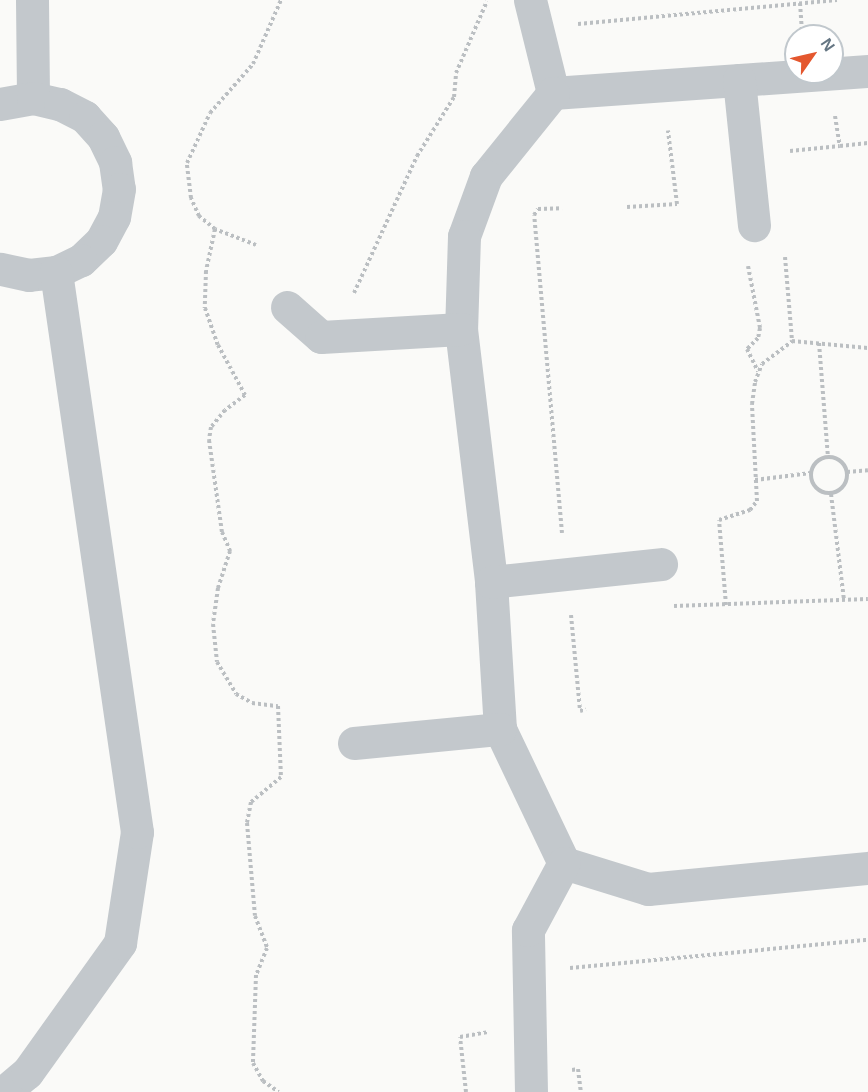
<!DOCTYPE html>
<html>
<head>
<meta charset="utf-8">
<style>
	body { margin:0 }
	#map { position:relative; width:868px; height:1092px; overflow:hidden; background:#fafaf8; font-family:Helvetica,sans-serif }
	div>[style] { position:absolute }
	.path>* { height:4px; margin-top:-2px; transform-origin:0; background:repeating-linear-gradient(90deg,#bbbfc2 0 3px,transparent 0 6px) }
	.path>.ring { margin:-2px; padding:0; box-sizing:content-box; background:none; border:4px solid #bbbfc2; border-radius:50% }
	.minor>* { height:33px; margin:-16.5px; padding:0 16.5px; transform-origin:16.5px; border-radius:16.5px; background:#c3c8cc }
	span { translate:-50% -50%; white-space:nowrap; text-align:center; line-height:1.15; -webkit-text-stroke:6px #fff; paint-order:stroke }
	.north { position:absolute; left:784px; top:24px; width:60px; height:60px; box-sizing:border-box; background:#fff; border:2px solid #c1c8cd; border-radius:50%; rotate:56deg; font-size:16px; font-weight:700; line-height:24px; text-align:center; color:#657683 }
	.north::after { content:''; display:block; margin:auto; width:21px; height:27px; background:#e4572e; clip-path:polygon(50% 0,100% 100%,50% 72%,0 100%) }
</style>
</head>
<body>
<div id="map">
	<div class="path">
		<div style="left:800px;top:3px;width:29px;rotate:86deg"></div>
		<div style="left:578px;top:24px;width:260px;rotate:-5.3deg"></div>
		<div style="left:835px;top:116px;width:30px;rotate:81deg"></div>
		<div style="left:840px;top:146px;width:28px;rotate:-6deg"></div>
		<div style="left:790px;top:151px;width:50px;rotate:-5.7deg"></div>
		<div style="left:627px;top:207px;width:50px;rotate:-3.4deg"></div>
		<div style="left:677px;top:204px;width:74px;rotate:-97deg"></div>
		<div style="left:215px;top:229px;width:43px;rotate:102.1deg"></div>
		<div style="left:206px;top:271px;width:37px;rotate:92deg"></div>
		<div style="left:205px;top:308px;width:39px;rotate:71deg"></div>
		<div style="left:218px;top:345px;width:57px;rotate:61.6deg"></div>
		<div style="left:245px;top:395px;width:25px;rotate:143deg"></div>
		<div style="left:225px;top:410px;width:22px;rotate:129deg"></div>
		<div style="left:211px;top:427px;width:13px;rotate:99deg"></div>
		<div style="left:209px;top:440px;width:93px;rotate:82deg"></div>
		<div style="left:222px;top:532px;width:21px;rotate:67deg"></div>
		<div style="left:230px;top:551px;width:39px;rotate:108deg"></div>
		<div style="left:218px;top:588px;width:36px;rotate:98deg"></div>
		<div style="left:213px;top:624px;width:38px;rotate:84deg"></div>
		<div style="left:217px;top:662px;width:37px;rotate:59deg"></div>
		<div style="left:236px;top:694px;width:18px;rotate:29deg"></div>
		<div style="left:252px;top:703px;width:26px;rotate:7deg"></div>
		<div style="left:278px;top:706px;width:71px;rotate:87.6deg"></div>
		<div style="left:281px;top:777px;width:39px;rotate:140deg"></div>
		<div style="left:251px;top:802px;width:21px;rotate:101deg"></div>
		<div style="left:247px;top:823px;width:93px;rotate:85.1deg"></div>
		<div style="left:255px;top:916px;width:34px;rotate:69deg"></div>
		<div style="left:267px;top:948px;width:29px;rotate:112deg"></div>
		<div style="left:256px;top:975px;width:88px;rotate:92deg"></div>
		<div style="left:253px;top:1063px;width:21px;rotate:61deg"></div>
		<div style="left:263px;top:1081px;width:19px;rotate:35deg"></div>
		<div style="left:256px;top:245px;width:44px;rotate:-158.7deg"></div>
		<div style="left:215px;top:229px;width:21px;rotate:-141deg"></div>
		<div style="left:199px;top:216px;width:20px;rotate:-114deg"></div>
		<div style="left:191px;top:198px;width:35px;rotate:-97deg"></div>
		<div style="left:187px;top:163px;width:55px;rotate:-65.3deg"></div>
		<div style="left:210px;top:113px;width:65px;rotate:-48.7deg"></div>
		<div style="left:253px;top:64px;width:70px;rotate:-66.4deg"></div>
		<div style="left:785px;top:257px;width:84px;rotate:85.2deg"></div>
		<div style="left:792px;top:341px;width:76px;rotate:5.3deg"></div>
		<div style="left:748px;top:266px;width:63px;rotate:79deg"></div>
		<div style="left:760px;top:328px;width:10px;rotate:101deg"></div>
		<div style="left:758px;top:338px;width:16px;rotate:135deg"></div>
		<div style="left:747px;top:349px;width:25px;rotate:64deg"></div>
		<div style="left:354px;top:293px;width:151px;rotate:-65.3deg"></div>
		<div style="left:417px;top:156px;width:70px;rotate:-57.9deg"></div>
		<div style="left:454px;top:97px;width:24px;rotate:-85deg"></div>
		<div style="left:456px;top:73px;width:78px;rotate:-66.7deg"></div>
		<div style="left:819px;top:343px;width:114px;rotate:85.5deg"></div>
		<div class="ring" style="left:811px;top:457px;width:32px;height:32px"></div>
		<div style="left:847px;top:472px;width:21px;rotate:-5deg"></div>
		<div style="left:755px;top:480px;width:56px;rotate:-7.1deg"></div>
		<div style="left:831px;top:494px;width:107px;rotate:83deg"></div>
		<div style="left:562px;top:533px;width:319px;rotate:-95deg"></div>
		<div style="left:534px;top:215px;width:7px;rotate:-56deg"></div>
		<div style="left:538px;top:209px;width:24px;rotate:-2deg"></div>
		<div style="left:726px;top:605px;width:85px;rotate:-94.7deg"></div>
		<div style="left:719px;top:520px;width:33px;rotate:-18deg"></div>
		<div style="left:750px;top:510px;width:11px;rotate:-52deg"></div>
		<div style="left:757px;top:501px;width:97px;rotate:-93deg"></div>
		<div style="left:752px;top:404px;width:22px;rotate:-82deg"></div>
		<div style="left:755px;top:382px;width:19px;rotate:-69deg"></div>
		<div style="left:762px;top:364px;width:38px;rotate:-37deg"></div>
		<div style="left:674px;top:606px;width:194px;rotate:-2.1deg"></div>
		<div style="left:571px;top:615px;width:96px;rotate:84.6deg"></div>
		<div style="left:580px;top:711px;width:6px;rotate:-18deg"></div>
		<div style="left:570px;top:968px;width:299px;rotate:-5.4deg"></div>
		<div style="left:572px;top:1070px;width:6px;rotate:-9deg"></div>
		<div style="left:578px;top:1069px;width:23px;rotate:83deg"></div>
		<div style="left:466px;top:1092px;width:55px;rotate:-96.2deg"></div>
		<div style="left:460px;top:1037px;width:28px;rotate:-10deg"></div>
	</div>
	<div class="minor">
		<div style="left:32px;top:0;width:98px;rotate:89.4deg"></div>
		<div style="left:530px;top:0;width:96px;rotate:76.1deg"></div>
		<div style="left:868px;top:71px;width:316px;rotate:176deg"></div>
		<div style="left:553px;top:93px;width:107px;rotate:128.9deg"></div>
		<div style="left:486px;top:176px;width:64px;rotate:110.1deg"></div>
		<div style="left:464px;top:236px;width:93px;rotate:91.8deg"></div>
		<div style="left:461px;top:329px;width:255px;rotate:83.2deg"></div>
		<div style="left:491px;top:582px;width:147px;rotate:86.5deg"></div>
		<div style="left:500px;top:729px;width:148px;rotate:64.5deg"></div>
		<div style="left:564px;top:863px;width:88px;rotate:17.2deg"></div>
		<div style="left:648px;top:889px;width:221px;rotate:-5.5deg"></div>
		<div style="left:739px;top:80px;width:146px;rotate:84.1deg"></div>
		<div style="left:0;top:104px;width:34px;rotate:-10deg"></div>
		<div style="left:33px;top:98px;width:28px;rotate:13deg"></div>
		<div style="left:60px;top:104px;width:28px;rotate:27deg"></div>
		<div style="left:85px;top:117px;width:27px;rotate:48deg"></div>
		<div style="left:103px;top:137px;width:28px;rotate:64deg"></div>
		<div style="left:115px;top:162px;width:27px;rotate:82deg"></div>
		<div style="left:119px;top:189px;width:28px;rotate:100deg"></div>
		<div style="left:114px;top:217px;width:27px;rotate:118deg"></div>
		<div style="left:101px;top:241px;width:28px;rotate:136deg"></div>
		<div style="left:81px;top:260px;width:28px;rotate:154deg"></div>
		<div style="left:56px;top:272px;width:27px;rotate:174deg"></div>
		<div style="left:29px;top:275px;width:30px;rotate:-168deg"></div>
		<div style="left:287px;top:307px;width:45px;rotate:41.4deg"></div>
		<div style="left:321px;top:337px;width:140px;rotate:-3.3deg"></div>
		<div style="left:491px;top:582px;width:171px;rotate:-6deg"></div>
		<div style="left:354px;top:743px;width:147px;rotate:-5.5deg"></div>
		<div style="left:4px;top:1092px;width:30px;rotate:-40deg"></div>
		<div style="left:27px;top:1073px;width:160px;rotate:-54.4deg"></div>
		<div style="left:120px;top:943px;width:112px;rotate:-81.3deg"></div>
		<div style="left:137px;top:832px;width:566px;rotate:-98.23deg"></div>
		<div style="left:531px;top:1092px;width:162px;rotate:-91.1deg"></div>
		<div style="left:528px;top:930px;width:76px;rotate:-61.8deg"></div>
	</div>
	<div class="north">N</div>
</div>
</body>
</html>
